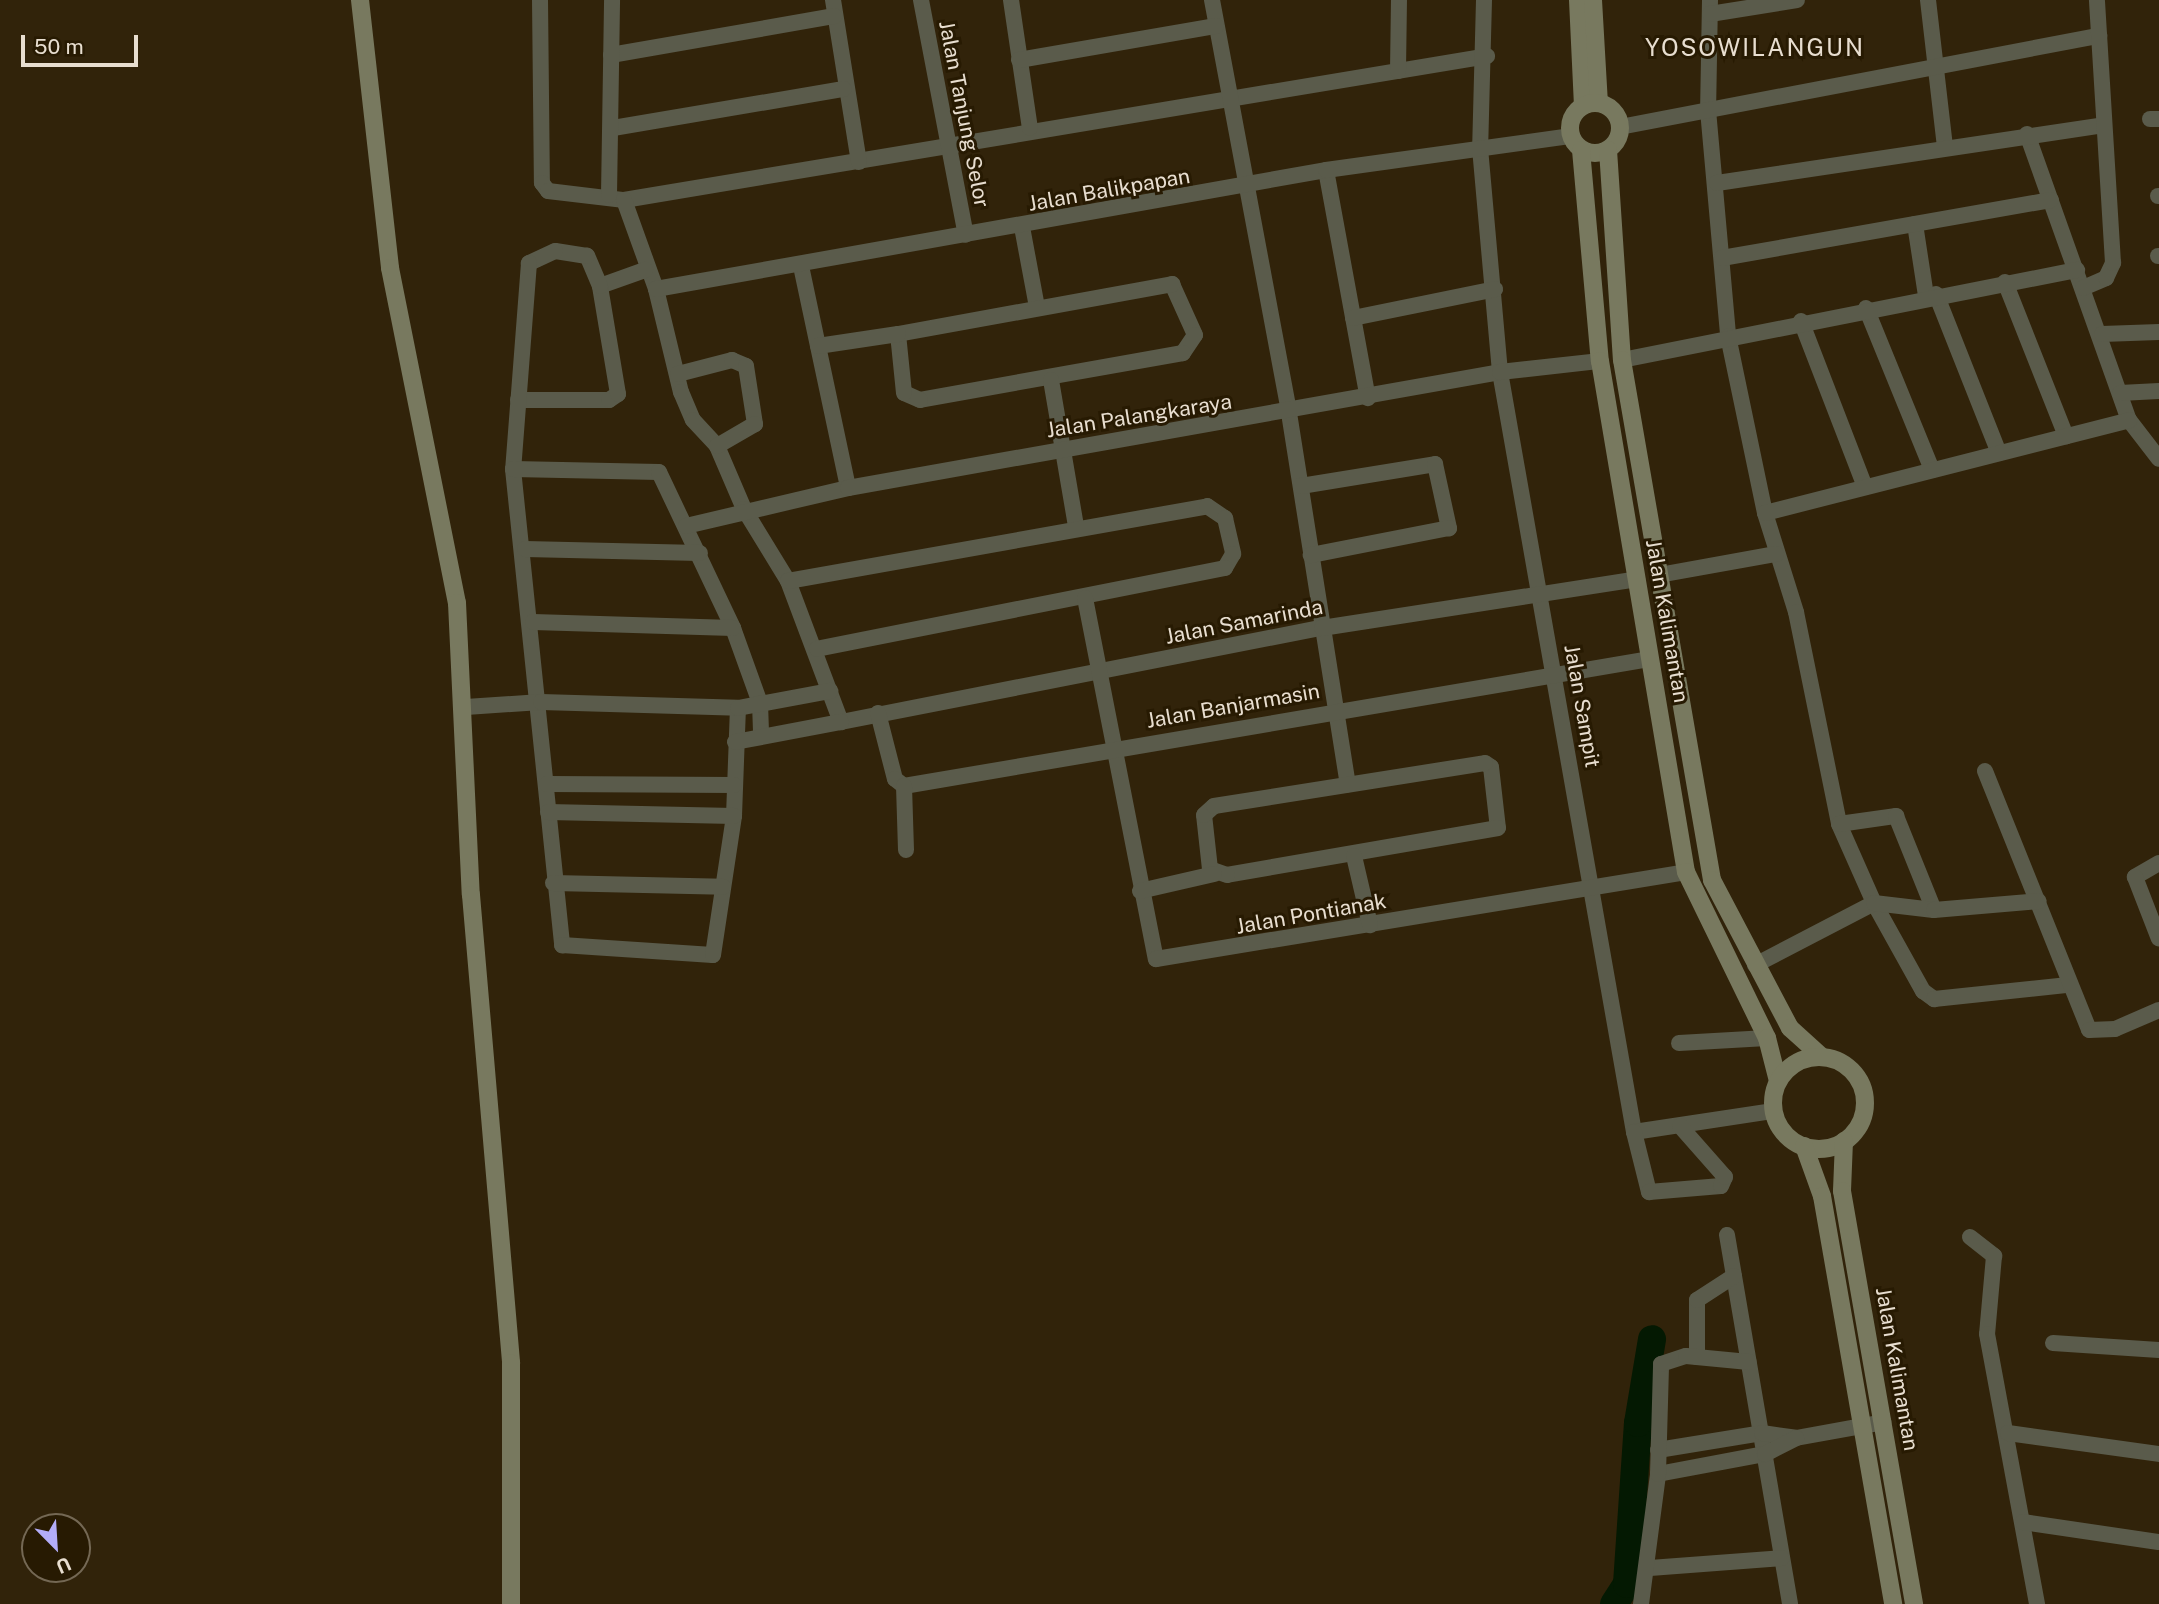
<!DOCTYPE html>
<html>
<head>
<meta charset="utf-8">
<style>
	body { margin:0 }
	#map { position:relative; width:2159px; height:1604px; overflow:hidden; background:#31230a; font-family:"Public Sans",sans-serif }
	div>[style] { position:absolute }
	.river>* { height:28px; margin:-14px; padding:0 14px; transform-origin:14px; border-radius:14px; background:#041902 }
	.minor>* { height:16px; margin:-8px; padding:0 8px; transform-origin:8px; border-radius:8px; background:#5a5b4b }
	.secondary>* { height:18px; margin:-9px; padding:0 9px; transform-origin:9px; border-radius:9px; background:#78795f }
	.secondary>.ring { margin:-9px; padding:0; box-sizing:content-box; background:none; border:18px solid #78795f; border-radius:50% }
	span { translate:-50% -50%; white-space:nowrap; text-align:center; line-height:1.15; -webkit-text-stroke:6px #271a02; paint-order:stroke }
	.street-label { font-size:21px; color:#e8ded0 }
	.quarter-label { font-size:24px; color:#e8ded0; letter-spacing:2px }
	.north { position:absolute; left:21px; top:1513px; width:70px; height:70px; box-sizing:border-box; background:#271a02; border:2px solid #746854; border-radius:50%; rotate:156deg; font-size:19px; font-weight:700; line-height:28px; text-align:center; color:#e8ded0 }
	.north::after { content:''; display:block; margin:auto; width:24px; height:32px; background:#b3adf9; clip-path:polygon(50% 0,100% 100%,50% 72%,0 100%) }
	.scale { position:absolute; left:21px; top:35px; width:117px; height:32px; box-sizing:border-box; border:4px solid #e8ded0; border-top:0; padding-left:9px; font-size:21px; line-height:24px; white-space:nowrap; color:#e8ded0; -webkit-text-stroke:5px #271a02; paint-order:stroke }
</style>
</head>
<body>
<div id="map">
	<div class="river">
		<div style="left:1614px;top:1604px;width:24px;rotate:-57deg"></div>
		<div style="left:1627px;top:1584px;width:161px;rotate:-86.1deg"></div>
		<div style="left:1638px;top:1423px;width:85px;rotate:-80.5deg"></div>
	</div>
	<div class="minor">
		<div style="left:540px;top:0;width:183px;rotate:89.4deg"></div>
		<div style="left:542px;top:183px;width:10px;rotate:53deg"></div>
		<div style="left:548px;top:191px;width:77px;rotate:6.8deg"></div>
		<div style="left:624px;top:200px;width:875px;rotate:-9.47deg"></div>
		<div style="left:833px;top:0;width:164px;rotate:80.9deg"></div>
		<div style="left:921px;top:0;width:239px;rotate:79.2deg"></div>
		<div style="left:1011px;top:0;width:129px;rotate:81.6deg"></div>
		<div style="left:1212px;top:0;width:420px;rotate:79.4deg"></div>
		<div style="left:1289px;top:413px;width:376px;rotate:81deg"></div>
		<div style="left:1484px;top:0;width:148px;rotate:91.5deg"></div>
		<div style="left:1480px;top:148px;width:225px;rotate:84.9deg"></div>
		<div style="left:1500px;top:372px;width:772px;rotate:80deg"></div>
		<div style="left:1634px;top:1132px;width:141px;rotate:-8.6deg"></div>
		<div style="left:1710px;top:0;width:110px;rotate:91deg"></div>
		<div style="left:1708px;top:110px;width:227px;rotate:84.9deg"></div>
		<div style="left:1728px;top:336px;width:181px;rotate:78.2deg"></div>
		<div style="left:1765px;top:513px;width:104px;rotate:72.6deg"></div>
		<div style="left:1796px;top:612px;width:216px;rotate:78.5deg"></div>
		<div style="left:1839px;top:824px;width:86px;rotate:66.1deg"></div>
		<div style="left:1874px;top:903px;width:101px;rotate:60.9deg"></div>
		<div style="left:1923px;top:991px;width:14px;rotate:36deg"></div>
		<div style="left:1934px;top:999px;width:135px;rotate:-6deg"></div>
		<div style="left:1928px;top:0;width:148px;rotate:83.4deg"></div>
		<div style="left:1710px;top:14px;width:88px;rotate:-9.1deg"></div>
		<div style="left:611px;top:55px;width:227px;rotate:-9.9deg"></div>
		<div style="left:1019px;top:60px;width:200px;rotate:-9.8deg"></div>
		<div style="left:1398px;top:71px;width:71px;rotate:-89.2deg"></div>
		<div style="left:2150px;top:119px;width:9px"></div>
		<div style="left:1620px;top:127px;width:488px;rotate:-10.8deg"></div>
		<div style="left:613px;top:128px;width:234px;rotate:-9.6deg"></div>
		<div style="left:2027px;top:134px;width:304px;rotate:70.4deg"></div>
		<div style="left:2129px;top:420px;width:49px;rotate:52.4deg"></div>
		<div style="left:1326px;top:170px;width:232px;rotate:79.6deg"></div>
		<div style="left:1717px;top:183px;width:391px;rotate:-8.5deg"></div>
		<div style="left:609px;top:195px;width:195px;rotate:-89.1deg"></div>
		<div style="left:2158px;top:196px;width:1px"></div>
		<div style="left:624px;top:200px;width:95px;rotate:70.2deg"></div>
		<div style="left:656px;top:289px;width:106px;rotate:76.4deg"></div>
		<div style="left:681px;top:392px;width:30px;rotate:67deg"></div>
		<div style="left:693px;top:420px;width:35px;rotate:47deg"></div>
		<div style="left:717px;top:446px;width:69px;rotate:66.8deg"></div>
		<div style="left:744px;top:509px;width:84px;rotate:58.6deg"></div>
		<div style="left:788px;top:581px;width:151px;rotate:69.4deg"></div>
		<div style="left:841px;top:722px;width:490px;rotate:-11.1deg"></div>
		<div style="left:1322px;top:628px;width:319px;rotate:-8.8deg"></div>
		<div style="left:1915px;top:224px;width:73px;rotate:81.3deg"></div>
		<div style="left:1022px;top:227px;width:81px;rotate:79.4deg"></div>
		<div style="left:2158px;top:256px;width:1px"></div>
		<div style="left:1722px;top:258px;width:334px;rotate:-10deg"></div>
		<div style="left:801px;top:266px;width:227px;rotate:78deg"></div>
		<div style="left:2005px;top:282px;width:166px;rotate:68.4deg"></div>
		<div style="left:1172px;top:284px;width:56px;rotate:65.7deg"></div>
		<div style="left:1195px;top:335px;width:22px;rotate:124deg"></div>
		<div style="left:1183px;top:353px;width:267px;rotate:169.9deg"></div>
		<div style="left:920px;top:400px;width:17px;rotate:-156deg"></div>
		<div style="left:904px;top:393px;width:59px;rotate:-95.8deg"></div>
		<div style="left:898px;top:334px;width:279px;rotate:-10.3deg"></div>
		<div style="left:600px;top:286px;width:48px;rotate:-19.6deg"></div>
		<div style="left:2083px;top:288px;width:25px;rotate:-23deg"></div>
		<div style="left:2106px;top:278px;width:17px;rotate:-65deg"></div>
		<div style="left:2113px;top:263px;width:263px;rotate:-93.5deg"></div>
		<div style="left:656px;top:289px;width:680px;rotate:-10.07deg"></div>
		<div style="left:1326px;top:170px;width:246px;rotate:-7.9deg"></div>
		<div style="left:1936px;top:294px;width:171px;rotate:68.4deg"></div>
		<div style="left:1866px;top:308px;width:175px;rotate:67.8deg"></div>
		<div style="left:1353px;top:318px;width:145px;rotate:-11.5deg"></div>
		<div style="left:1801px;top:321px;width:178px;rotate:68.9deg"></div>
		<div style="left:2102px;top:334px;width:57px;rotate:-2deg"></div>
		<div style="left:818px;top:346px;width:81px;rotate:-8.5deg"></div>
		<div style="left:1622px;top:360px;width:464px;rotate:-11.2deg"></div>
		<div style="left:678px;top:374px;width:56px;rotate:-14.5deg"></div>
		<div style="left:732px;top:360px;width:15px;rotate:23deg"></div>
		<div style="left:746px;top:366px;width:59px;rotate:81.2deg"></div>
		<div style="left:755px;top:424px;width:44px;rotate:149.9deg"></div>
		<div style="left:1051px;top:380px;width:148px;rotate:80.3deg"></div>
		<div style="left:2120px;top:393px;width:39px;rotate:-3deg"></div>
		<div style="left:518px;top:400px;width:91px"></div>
		<div style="left:609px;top:400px;width:11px;rotate:-34deg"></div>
		<div style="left:618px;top:394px;width:109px;rotate:-99.5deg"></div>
		<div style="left:600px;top:286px;width:33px;rotate:-113deg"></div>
		<div style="left:587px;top:256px;width:32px;rotate:-171deg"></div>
		<div style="left:555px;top:251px;width:29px;rotate:155deg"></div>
		<div style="left:529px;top:263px;width:207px;rotate:94.4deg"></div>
		<div style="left:513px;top:469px;width:479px;rotate:84.1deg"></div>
		<div style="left:562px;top:945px;width:151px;rotate:3.8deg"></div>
		<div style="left:713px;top:955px;width:141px;rotate:-81.4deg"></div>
		<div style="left:734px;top:816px;width:108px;rotate:-87.9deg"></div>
		<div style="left:513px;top:469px;width:146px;rotate:1.2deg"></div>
		<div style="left:659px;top:472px;width:173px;rotate:64.6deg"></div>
		<div style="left:733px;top:628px;width:80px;rotate:70.2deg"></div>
		<div style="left:760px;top:703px;width:31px;rotate:88deg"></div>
		<div style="left:1301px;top:486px;width:136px;rotate:-9.3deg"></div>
		<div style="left:1435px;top:464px;width:66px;rotate:77.7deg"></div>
		<div style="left:1449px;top:528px;width:141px;rotate:168.9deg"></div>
		<div style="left:1765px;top:513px;width:376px;rotate:-14.3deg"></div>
		<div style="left:686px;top:526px;width:166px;rotate:-13.2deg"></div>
		<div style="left:848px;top:488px;width:662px;rotate:-10.09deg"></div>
		<div style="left:1500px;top:372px;width:101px;rotate:-6.3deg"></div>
		<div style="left:525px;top:549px;width:175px;rotate:1.3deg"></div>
		<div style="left:1659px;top:575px;width:119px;rotate:-10.2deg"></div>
		<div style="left:788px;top:581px;width:426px;rotate:-10.1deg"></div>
		<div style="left:1207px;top:506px;width:22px;rotate:34deg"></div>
		<div style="left:1225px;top:518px;width:37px;rotate:77deg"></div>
		<div style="left:1233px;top:554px;width:16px;rotate:120deg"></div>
		<div style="left:1225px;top:568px;width:416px;rotate:168.8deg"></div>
		<div style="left:1085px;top:598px;width:368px;rotate:78.9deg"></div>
		<div style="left:1156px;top:959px;width:537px;rotate:-9.32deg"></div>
		<div style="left:533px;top:622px;width:200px;rotate:1.7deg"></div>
		<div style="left:466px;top:707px;width:75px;rotate:-3.8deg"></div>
		<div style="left:541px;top:702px;width:197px;rotate:1.7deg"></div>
		<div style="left:738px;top:708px;width:94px;rotate:-10.5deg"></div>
		<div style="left:878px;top:713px;width:68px;rotate:75.6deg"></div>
		<div style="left:895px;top:779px;width:11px;rotate:38deg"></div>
		<div style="left:904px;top:786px;width:757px;rotate:-9.66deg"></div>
		<div style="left:735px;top:742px;width:108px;rotate:-10.7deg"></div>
		<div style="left:1485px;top:763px;width:7px;rotate:34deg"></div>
		<div style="left:1491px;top:767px;width:61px;rotate:83.5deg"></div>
		<div style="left:1498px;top:828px;width:275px;rotate:170.2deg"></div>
		<div style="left:1227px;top:875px;width:18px;rotate:-161deg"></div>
		<div style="left:1210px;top:869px;width:54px;rotate:-96.3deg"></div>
		<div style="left:1204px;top:815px;width:13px;rotate:-42deg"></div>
		<div style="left:1214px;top:806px;width:274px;rotate:-9deg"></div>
		<div style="left:1985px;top:771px;width:279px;rotate:68.1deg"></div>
		<div style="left:2089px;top:1030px;width:26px;rotate:-2deg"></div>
		<div style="left:2115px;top:1029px;width:48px;rotate:-23.4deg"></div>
		<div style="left:547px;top:784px;width:187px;rotate:0.3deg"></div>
		<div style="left:904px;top:786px;width:64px;rotate:88.2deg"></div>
		<div style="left:548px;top:812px;width:186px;rotate:1.2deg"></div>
		<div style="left:1839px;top:824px;width:58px;rotate:-8deg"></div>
		<div style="left:1896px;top:816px;width:101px;rotate:68deg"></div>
		<div style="left:1354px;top:856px;width:71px;rotate:76.9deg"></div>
		<div style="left:2159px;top:863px;width:28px;rotate:150deg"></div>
		<div style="left:2135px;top:877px;width:66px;rotate:68.8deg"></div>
		<div style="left:553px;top:883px;width:170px;rotate:1.3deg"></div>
		<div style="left:1140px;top:891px;width:76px;rotate:-12.9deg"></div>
		<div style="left:1755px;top:965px;width:134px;rotate:-27.5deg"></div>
		<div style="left:1874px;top:903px;width:60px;rotate:6.7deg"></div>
		<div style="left:1934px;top:910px;width:105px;rotate:-4.9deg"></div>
		<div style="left:1679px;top:1043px;width:88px;rotate:-3.3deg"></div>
		<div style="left:1634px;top:1132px;width:62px;rotate:76deg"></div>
		<div style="left:1649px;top:1192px;width:72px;rotate:-4.8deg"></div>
		<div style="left:1721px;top:1186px;width:10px;rotate:-66deg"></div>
		<div style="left:1725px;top:1177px;width:68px;rotate:-131.4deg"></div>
		<div style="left:1727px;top:1235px;width:374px;rotate:80.3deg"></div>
		<div style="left:1970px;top:1237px;width:31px;rotate:38deg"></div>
		<div style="left:1994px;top:1256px;width:78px;rotate:95.1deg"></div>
		<div style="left:1987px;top:1334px;width:275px;rotate:79.5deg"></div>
		<div style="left:2053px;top:1343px;width:106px;rotate:3.8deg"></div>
		<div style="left:1697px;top:1357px;width:57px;rotate:-90deg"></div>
		<div style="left:1697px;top:1300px;width:44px;rotate:-33deg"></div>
		<div style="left:2008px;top:1433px;width:152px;rotate:7.9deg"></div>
		<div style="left:1658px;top:1450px;width:105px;rotate:-9.3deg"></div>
		<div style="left:1762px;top:1433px;width:34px;rotate:8deg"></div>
		<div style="left:1796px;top:1438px;width:89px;rotate:-10.3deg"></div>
		<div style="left:1658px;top:1474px;width:109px;rotate:-10.6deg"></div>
		<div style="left:1765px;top:1454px;width:35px;rotate:-27deg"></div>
		<div style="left:2023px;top:1522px;width:137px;rotate:8.4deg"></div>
		<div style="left:1650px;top:1568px;width:132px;rotate:-4.3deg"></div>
		<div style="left:1641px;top:1604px;width:131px;rotate:-82.5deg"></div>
		<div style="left:1658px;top:1474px;width:110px;rotate:-88.4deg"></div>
		<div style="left:1661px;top:1364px;width:26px;rotate:-18deg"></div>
		<div style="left:1686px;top:1356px;width:63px;rotate:5.4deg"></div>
	</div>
	<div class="secondary">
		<div style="left:360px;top:0;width:270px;rotate:83.6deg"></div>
		<div style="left:390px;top:268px;width:342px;rotate:78.7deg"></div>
		<div style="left:457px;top:603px;width:292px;rotate:87.3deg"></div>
		<div style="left:471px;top:895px;width:470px;rotate:85.1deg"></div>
		<div style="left:511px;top:1363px;width:241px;rotate:90deg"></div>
		<div style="left:1578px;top:0;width:105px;rotate:87.3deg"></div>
		<div style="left:1593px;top:0;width:103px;rotate:86.7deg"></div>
		<div class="ring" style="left:1570px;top:103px;width:32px;height:32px"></div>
		<div style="left:1581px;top:150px;width:212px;rotate:84.9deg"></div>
		<div style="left:1600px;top:361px;width:518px;rotate:80.45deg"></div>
		<div style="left:1686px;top:872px;width:185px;rotate:64deg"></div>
		<div style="left:1767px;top:1038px;width:44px;rotate:75.7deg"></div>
		<div style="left:1608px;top:150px;width:210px;rotate:86.2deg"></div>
		<div style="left:1622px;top:360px;width:528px;rotate:80.18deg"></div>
		<div style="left:1712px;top:880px;width:167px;rotate:62.2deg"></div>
		<div style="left:1790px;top:1028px;width:42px;rotate:42.1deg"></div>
		<div class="ring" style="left:1773px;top:1057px;width:74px;height:74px"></div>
		<div style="left:1844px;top:1141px;width:50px;rotate:92.3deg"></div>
		<div style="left:1842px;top:1191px;width:419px;rotate:80.1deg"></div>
		<div style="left:1804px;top:1146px;width:53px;rotate:70.2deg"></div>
		<div style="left:1822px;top:1196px;width:414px;rotate:80.1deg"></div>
	</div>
	<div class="street-label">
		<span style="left:964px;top:114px;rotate:79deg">Jalan Tanjung Selor</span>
		<span style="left:1109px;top:190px;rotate:-10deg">Jalan Balikpapan</span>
		<span style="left:1139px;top:416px;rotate:-9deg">Jalan Palangkaraya</span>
		<span style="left:1667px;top:621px;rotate:80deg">Jalan Kalimantan</span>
		<span style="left:1244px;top:622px;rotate:-11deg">Jalan Samarinda</span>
		<span style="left:1233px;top:706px;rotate:-10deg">Jalan Banjarmasin</span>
		<span style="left:1582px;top:706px;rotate:80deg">Jalan Sampit</span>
		<span style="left:1311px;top:914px;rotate:-10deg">Jalan Pontianak</span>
		<span style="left:1897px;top:1369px;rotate:80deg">Jalan Kalimantan</span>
	</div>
	<div class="quarter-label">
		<span style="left:1755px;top:48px">YOSOWILANGUN</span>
	</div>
	<div class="north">U</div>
	<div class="scale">50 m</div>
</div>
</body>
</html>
